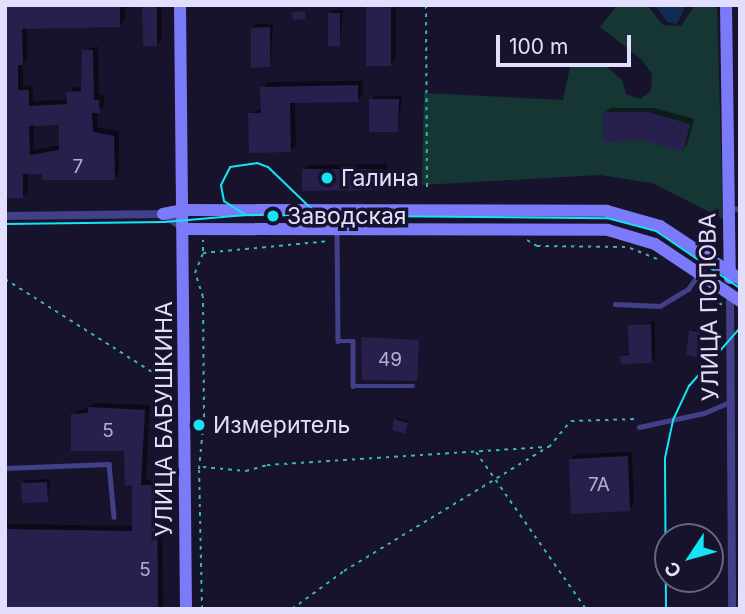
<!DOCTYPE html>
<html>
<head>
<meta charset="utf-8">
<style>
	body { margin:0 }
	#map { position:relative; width:745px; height:614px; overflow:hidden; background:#17132c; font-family:Inter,sans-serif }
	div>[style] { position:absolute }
	.green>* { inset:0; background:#163634 }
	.water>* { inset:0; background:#122b51 }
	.shadow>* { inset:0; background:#0007 }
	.building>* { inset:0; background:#28204c }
	.path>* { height:2px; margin-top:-1px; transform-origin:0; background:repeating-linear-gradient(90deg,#37baae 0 3.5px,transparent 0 8.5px) }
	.lane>* { height:4.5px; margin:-2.25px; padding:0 2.25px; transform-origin:2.25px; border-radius:2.25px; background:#414088 }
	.street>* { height:8px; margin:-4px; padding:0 4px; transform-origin:4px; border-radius:4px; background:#414088 }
	.secondary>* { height:12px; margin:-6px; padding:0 6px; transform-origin:6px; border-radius:6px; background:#7b7bf9 }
	.tram>* { height:2px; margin:-1px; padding:0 1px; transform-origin:1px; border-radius:1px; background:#15e4f4 }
	.dots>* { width:19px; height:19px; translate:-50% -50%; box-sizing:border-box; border:4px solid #17132c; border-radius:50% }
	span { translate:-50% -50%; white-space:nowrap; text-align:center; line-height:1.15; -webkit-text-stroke:7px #17132c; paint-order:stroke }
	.number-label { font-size:19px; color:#b4afd2 }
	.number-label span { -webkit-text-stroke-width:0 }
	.poi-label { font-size:23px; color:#e2dffe }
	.left { translate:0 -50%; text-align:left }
	.street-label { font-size:23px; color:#e2dffe }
	.frame { position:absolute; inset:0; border:7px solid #e2dffe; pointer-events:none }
	.north { position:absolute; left:654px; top:523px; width:70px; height:70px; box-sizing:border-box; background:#17132c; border:2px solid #686580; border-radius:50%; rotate:234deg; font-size:19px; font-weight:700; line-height:28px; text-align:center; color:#e2dffe }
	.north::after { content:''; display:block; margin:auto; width:24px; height:32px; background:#15e4f4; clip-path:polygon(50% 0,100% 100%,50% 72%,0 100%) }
	.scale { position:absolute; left:496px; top:35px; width:135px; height:32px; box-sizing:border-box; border:4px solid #e2dffe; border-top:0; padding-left:9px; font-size:21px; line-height:24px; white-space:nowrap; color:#e2dffe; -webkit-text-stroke:5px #17132c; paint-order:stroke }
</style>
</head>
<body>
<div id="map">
	<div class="green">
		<div style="clip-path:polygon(617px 5px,647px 5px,663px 25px,681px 26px,695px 5px,717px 5px,723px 219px,652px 183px,600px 175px,422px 185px,424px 93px,563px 100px,570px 67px,606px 66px,622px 80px,626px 94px,640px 99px,651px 91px,652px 74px,641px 59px,600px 27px)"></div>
	</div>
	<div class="water">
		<div style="clip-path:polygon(655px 5px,686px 5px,677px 24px,667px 22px)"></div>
	</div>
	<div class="shadow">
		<div style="clip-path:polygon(evenodd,5px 5px,125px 5px,125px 20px,120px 25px,27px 27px,27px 58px,23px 63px,23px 86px,33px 85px,33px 101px,69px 100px,73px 87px,83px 87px,84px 51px,98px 46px,99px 95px,104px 95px,104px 106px,97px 111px,98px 127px,119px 131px,119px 173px,114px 178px,28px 172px,28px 191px,23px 196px,5px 5px,60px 123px,61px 145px,34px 150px,34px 124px,60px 123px)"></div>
		<div style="clip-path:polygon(144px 5px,161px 5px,162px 39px,156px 45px)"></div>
		<div style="clip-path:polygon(367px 5px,396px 5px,396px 59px,391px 64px)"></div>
		<div style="clip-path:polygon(333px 10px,343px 10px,340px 44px,329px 14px)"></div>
		<div style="clip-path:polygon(256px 24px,273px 24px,270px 66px,252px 28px)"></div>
		<div style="clip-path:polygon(363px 81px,363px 94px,358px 100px,295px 101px,296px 145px,290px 151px,250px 114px,262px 108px,262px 88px,267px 82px)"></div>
		<div style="clip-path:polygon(375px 96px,402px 96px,398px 130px,371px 100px)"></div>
		<div style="clip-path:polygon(610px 108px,654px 108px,694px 119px,687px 145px,682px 150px,605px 113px)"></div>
		<div style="clip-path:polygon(387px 164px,388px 183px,382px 188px,304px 170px,309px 165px)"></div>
		<div style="clip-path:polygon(655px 321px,655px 358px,652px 362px,622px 356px,630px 352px,630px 326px)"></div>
		<div style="clip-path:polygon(692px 329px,701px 330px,697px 355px,690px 331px)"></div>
		<div style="clip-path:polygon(95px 403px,150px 405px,146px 480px,162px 480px,163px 609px,5px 609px,5px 519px,8px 524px,134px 526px,134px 484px,126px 449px,72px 414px)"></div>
		<div style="clip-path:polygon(398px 418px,409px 421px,405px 432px,396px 420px)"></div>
		<div style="clip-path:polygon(632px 452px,634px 504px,629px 509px,571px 459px,576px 454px)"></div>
		<div style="clip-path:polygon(51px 479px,47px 501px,23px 483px,27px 480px)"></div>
	</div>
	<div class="building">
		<div style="clip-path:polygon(evenodd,5px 5px,120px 5px,120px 27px,22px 29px,23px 65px,18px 65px,18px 90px,29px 90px,29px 106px,67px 104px,66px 92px,81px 91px,82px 50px,93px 50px,94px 100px,99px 100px,100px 113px,92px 113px,93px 132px,114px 136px,115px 180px,42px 180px,42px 174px,23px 174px,23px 198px,5px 198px,5px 5px,59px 125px,59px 150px,30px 155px,29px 126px,59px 125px)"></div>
		<div style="clip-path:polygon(142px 5px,157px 5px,157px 46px,143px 46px)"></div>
		<div style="clip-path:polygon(366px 5px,391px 5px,391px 66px,366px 66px)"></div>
		<div style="clip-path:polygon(305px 11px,305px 19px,293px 20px,292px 12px)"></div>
		<div style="clip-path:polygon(328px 13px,340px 13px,340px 46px,328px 46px)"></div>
		<div style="clip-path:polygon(270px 27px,270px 67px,251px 68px,251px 28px)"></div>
		<div style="clip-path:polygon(358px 85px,358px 102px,290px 103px,291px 152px,249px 153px,248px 113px,261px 113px,260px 87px)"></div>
		<div style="clip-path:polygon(369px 99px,399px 99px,398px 132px,369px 132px)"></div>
		<div style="clip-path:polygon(603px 112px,648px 112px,690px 124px,683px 152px,643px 140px,603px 142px)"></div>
		<div style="clip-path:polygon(302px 169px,383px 169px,383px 190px,302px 191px)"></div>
		<div style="clip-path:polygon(651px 324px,652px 363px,621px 364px,620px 356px,629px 355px,628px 325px)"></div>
		<div style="clip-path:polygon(689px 330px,700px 332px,697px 357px,686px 355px)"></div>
		<div style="clip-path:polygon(361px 337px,419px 340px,417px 381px,362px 380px)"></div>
		<div style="clip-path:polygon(88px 407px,145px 410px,141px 485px,157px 485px,158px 609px,5px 609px,5px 529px,132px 531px,132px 485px,125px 486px,124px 451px,71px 451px,71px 414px,88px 413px)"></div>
		<div style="clip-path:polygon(394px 419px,408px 423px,405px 434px,392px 430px)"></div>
		<div style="clip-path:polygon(628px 456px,630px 511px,571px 514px,569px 459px)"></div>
		<div style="clip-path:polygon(47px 482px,48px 502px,22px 503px,21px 483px)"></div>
	</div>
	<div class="path">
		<div style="left:426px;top:5px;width:187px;rotate:89.7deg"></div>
		<div style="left:527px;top:240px;width:12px;rotate:31deg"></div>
		<div style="left:537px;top:246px;width:88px;rotate:0.7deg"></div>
		<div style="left:630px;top:248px;width:29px;rotate:22deg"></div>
		<div style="left:203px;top:251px;width:11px;rotate:-90deg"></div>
		<div style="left:5px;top:279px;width:200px;rotate:32.3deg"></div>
		<div style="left:699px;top:287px;width:29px;rotate:38deg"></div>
		<div style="left:476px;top:452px;width:192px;rotate:55deg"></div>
		<div style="left:203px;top:467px;width:43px;rotate:5.3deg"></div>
		<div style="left:246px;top:471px;width:22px;rotate:-16deg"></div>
		<div style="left:267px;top:465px;width:283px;rotate:-3.7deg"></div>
		<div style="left:549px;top:447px;width:34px;rotate:-50deg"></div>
		<div style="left:571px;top:421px;width:67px;rotate:-1.7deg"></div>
		<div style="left:202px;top:609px;width:140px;rotate:-91.2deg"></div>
		<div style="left:199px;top:469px;width:52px;rotate:-84.5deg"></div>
		<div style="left:204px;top:417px;width:120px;rotate:-90.5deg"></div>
		<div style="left:203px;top:297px;width:25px;rotate:-108deg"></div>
		<div style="left:195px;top:273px;width:22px;rotate:-68deg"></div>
		<div style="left:203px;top:253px;width:127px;rotate:-5.4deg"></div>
		<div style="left:292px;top:609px;width:64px;rotate:-36.2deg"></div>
		<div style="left:344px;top:571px;width:239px;rotate:-31.3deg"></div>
	</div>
	<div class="lane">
		<div style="left:729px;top:208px;width:11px;rotate:5deg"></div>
		<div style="left:337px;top:230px;width:111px;rotate:89.5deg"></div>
		<div style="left:338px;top:341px;width:15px"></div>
		<div style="left:353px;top:341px;width:45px;rotate:90deg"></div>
		<div style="left:353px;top:386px;width:60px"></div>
		<div style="left:615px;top:304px;width:45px;rotate:2.5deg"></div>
		<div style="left:660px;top:306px;width:33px;rotate:-31deg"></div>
		<div style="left:688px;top:289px;width:17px;rotate:-54deg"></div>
		<div style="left:639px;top:427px;width:66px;rotate:-12.2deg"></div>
		<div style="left:704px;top:413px;width:30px;rotate:-23deg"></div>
		<div style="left:5px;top:468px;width:104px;rotate:-2.2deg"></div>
		<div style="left:109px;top:464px;width:53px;rotate:84.6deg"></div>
	</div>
	<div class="street">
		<div style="left:5px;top:216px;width:158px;rotate:-0.7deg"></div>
		<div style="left:163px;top:214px;width:25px;rotate:34deg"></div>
		<div style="left:730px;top:296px;width:313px;rotate:89.6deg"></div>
	</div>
	<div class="secondary">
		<div style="left:180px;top:5px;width:604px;rotate:89.43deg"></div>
		<div style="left:726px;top:5px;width:273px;rotate:89.2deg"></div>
		<div style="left:163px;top:214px;width:20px;rotate:-11deg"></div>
		<div style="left:183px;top:210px;width:424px;rotate:0.1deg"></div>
		<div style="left:607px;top:211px;width:55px;rotate:15.8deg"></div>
		<div style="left:660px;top:226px;width:96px;rotate:33.5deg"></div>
		<div style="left:184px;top:229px;width:424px;rotate:0.1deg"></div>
		<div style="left:608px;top:230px;width:49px;rotate:16.6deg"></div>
		<div style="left:655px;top:244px;width:102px;rotate:33.8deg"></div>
	</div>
	<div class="tram">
		<div style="left:246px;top:215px;width:26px;rotate:-148deg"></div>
		<div style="left:224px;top:201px;width:16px;rotate:-101deg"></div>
		<div style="left:221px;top:185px;width:20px;rotate:-63deg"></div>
		<div style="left:230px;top:167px;width:27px;rotate:-8deg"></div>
		<div style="left:257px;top:163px;width:12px;rotate:20deg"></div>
		<div style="left:268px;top:167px;width:75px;rotate:43.9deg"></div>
		<div style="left:5px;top:224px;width:160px;rotate:-0.7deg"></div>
		<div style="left:165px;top:222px;width:81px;rotate:-4.9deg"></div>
		<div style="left:246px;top:215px;width:361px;rotate:0.5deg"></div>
		<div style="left:607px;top:218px;width:51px;rotate:14.9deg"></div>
		<div style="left:656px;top:231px;width:102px;rotate:34.2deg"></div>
		<div style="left:666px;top:609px;width:151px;rotate:-90.4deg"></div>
		<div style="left:665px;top:458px;width:39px;rotate:-78deg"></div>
		<div style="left:673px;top:420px;width:38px;rotate:-65deg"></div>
		<div style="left:689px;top:386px;width:77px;rotate:-48.7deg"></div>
	</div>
	<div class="dots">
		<div style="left:327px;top:178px;background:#15e4f4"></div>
		<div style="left:273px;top:216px;background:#15e4f4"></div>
		<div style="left:199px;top:425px;background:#15e4f4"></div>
	</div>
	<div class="number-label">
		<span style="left:78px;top:167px">7</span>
		<span style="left:390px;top:360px">49</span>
		<span style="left:108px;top:431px">5</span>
		<span style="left:599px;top:485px">7А</span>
		<span style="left:145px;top:570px">5</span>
	</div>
	<div class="poi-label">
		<span class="left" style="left:341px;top:178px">Галина</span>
		<span class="left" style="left:287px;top:216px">Заводская</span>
		<span class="left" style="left:213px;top:425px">Измеритель</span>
	</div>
	<div class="street-label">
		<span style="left:709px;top:307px;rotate:-91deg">УЛИЦА ПОПОВА</span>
		<span style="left:164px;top:419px;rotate:-90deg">УЛИЦА БАБУШКИНА</span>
	</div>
	<div class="frame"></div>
	<div class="north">С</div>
	<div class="scale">100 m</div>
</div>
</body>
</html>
